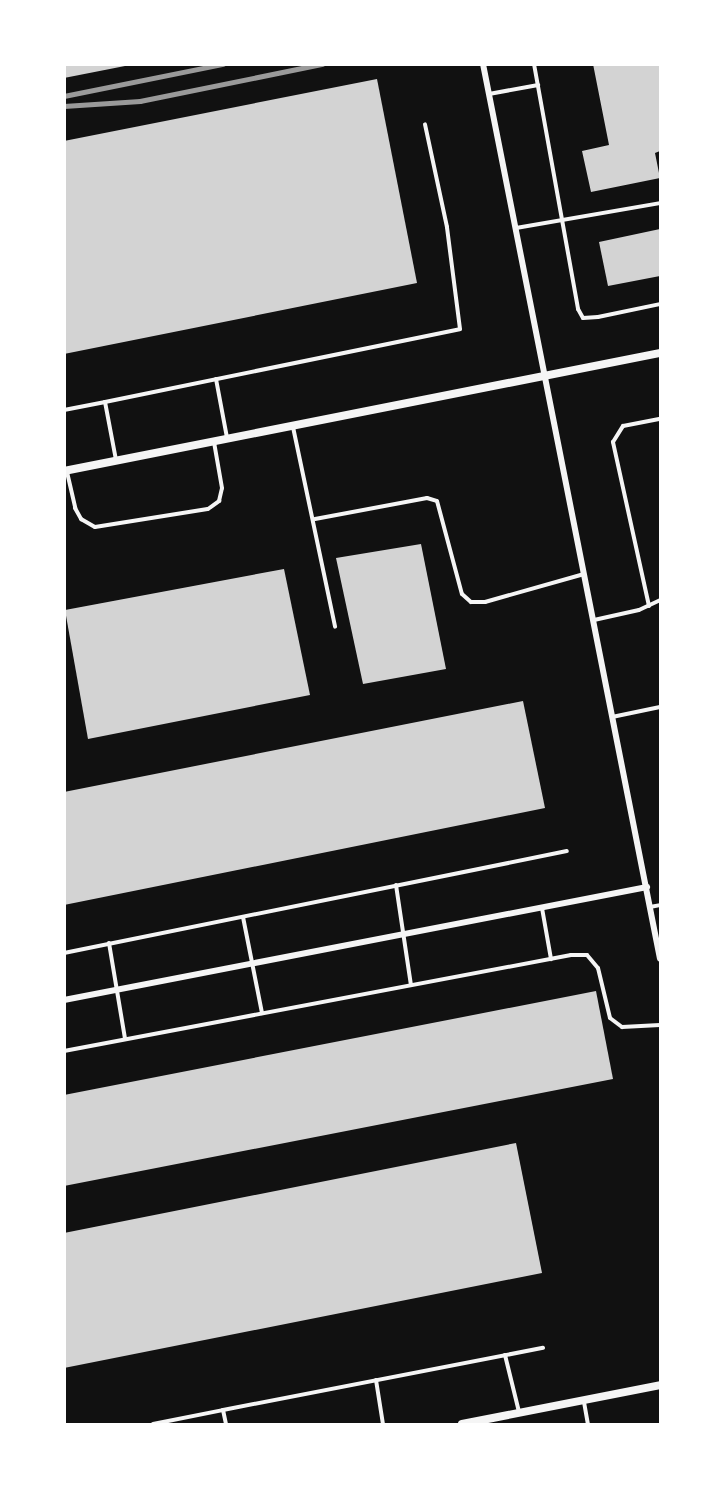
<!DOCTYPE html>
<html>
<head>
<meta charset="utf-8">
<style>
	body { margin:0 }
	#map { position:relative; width:725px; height:1489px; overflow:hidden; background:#111; font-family:"Exo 2",sans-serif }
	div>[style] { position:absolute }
	.building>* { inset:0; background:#d3d3d3 }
	.service>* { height:4px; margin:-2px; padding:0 2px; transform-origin:2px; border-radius:2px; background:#f5f5f5 }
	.minor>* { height:6px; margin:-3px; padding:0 3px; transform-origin:3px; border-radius:3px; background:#f5f5f5 }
	.tertiary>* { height:8px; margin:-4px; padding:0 4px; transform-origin:4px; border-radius:4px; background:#f5f5f5 }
	.rail>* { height:4.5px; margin:-2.25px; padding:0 2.25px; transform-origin:2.25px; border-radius:2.25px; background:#9a9a9a }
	span { translate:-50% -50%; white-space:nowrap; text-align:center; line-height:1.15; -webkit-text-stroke:6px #fff; paint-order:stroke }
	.frame { position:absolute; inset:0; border:66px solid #fff; pointer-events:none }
</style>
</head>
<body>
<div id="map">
	<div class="building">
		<div style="clip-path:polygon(64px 64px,124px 64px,125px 66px,64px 78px)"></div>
		<div style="clip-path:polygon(593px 64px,660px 64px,660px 151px,655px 153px,660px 178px,591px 192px,582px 151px,609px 145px)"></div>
		<div style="clip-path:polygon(377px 79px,417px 283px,64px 354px,64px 141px)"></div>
		<div style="clip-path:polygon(660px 229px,660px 276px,608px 286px,599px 242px)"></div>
		<div style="clip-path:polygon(421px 544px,446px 669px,363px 684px,336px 558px)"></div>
		<div style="clip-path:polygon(284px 569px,310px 695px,88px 739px,65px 610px)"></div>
		<div style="clip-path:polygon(523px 701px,545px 808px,64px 905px,64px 792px)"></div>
		<div style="clip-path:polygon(596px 991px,613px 1079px,64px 1186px,64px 1095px)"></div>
		<div style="clip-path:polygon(516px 1143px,542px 1273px,64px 1368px,64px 1233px)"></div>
	</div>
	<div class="service">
		<div style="left:534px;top:64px;width:249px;rotate:79.8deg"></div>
		<div style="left:578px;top:309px;width:10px;rotate:61deg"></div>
		<div style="left:583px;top:318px;width:15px;rotate:-4deg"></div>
		<div style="left:598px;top:317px;width:63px;rotate:-11.8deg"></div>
		<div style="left:489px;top:94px;width:50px;rotate:-10.4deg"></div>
		<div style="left:516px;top:228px;width:146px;rotate:-9.8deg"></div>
		<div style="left:216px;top:379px;width:60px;rotate:79.4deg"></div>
		<div style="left:64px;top:410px;width:42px;rotate:-11deg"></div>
		<div style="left:293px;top:427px;width:204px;rotate:78.1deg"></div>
		<div style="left:116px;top:460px;width:59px;rotate:-100.7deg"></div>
		<div style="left:105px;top:402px;width:362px;rotate:-11.6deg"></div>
		<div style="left:460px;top:329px;width:103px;rotate:-97.3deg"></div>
		<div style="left:447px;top:227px;width:105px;rotate:-102.1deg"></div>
		<div style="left:67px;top:472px;width:37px;rotate:77deg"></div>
		<div style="left:75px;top:508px;width:13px;rotate:61deg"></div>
		<div style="left:81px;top:519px;width:16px;rotate:30deg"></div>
		<div style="left:95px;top:527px;width:114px;rotate:-9.1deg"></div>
		<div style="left:208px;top:509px;width:14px;rotate:-36deg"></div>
		<div style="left:219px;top:501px;width:13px;rotate:-77deg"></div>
		<div style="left:222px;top:488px;width:47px;rotate:-99.9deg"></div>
		<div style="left:315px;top:519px;width:114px;rotate:-10.6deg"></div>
		<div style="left:427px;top:498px;width:10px;rotate:17deg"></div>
		<div style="left:437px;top:501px;width:96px;rotate:75deg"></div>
		<div style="left:462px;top:594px;width:12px;rotate:42deg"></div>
		<div style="left:471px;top:602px;width:14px"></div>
		<div style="left:485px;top:602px;width:103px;rotate:-15.8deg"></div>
		<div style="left:649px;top:606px;width:168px;rotate:-102.4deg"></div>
		<div style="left:613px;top:442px;width:19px;rotate:-58deg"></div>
		<div style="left:623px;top:426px;width:38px;rotate:-11deg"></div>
		<div style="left:594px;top:620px;width:46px;rotate:-12.5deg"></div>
		<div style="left:639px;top:610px;width:23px;rotate:-25deg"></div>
		<div style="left:612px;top:717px;width:49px;rotate:-11.8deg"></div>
		<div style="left:396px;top:885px;width:101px;rotate:81.5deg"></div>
		<div style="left:650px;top:907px;width:10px;rotate:-11deg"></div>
		<div style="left:542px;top:908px;width:52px;rotate:80deg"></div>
		<div style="left:243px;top:917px;width:98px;rotate:78.8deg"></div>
		<div style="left:109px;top:943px;width:97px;rotate:80.5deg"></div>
		<div style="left:64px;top:953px;width:513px;rotate:-11.46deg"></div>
		<div style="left:64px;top:1051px;width:516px;rotate:-10.72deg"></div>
		<div style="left:571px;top:955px;width:16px"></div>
		<div style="left:587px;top:955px;width:17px;rotate:50deg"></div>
		<div style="left:598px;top:968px;width:51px;rotate:76.5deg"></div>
		<div style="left:610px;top:1018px;width:15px;rotate:37deg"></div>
		<div style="left:622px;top:1027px;width:38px;rotate:-3deg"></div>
		<div style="left:505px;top:1355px;width:59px;rotate:76.2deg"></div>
		<div style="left:376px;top:1380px;width:45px;rotate:81deg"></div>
		<div style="left:584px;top:1402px;width:22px;rotate:80deg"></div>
		<div style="left:223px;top:1410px;width:326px;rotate:-11deg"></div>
		<div style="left:153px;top:1424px;width:71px;rotate:-11.3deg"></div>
		<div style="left:223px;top:1410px;width:14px;rotate:78deg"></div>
	</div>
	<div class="minor">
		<div style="left:483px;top:64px;width:912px;rotate:78.81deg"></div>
		<div style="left:64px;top:1000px;width:594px;rotate:-10.97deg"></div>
	</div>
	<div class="tertiary">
		<div style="left:64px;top:471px;width:608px;rotate:-11.2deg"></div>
		<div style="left:462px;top:1424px;width:202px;rotate:-11.1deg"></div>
	</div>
	<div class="rail">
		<div style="left:64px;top:96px;width:162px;rotate:-11.4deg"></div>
		<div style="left:64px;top:106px;width:76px;rotate:-3.8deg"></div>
		<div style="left:140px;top:101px;width:186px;rotate:-11.5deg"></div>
	</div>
	<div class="frame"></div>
</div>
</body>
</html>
